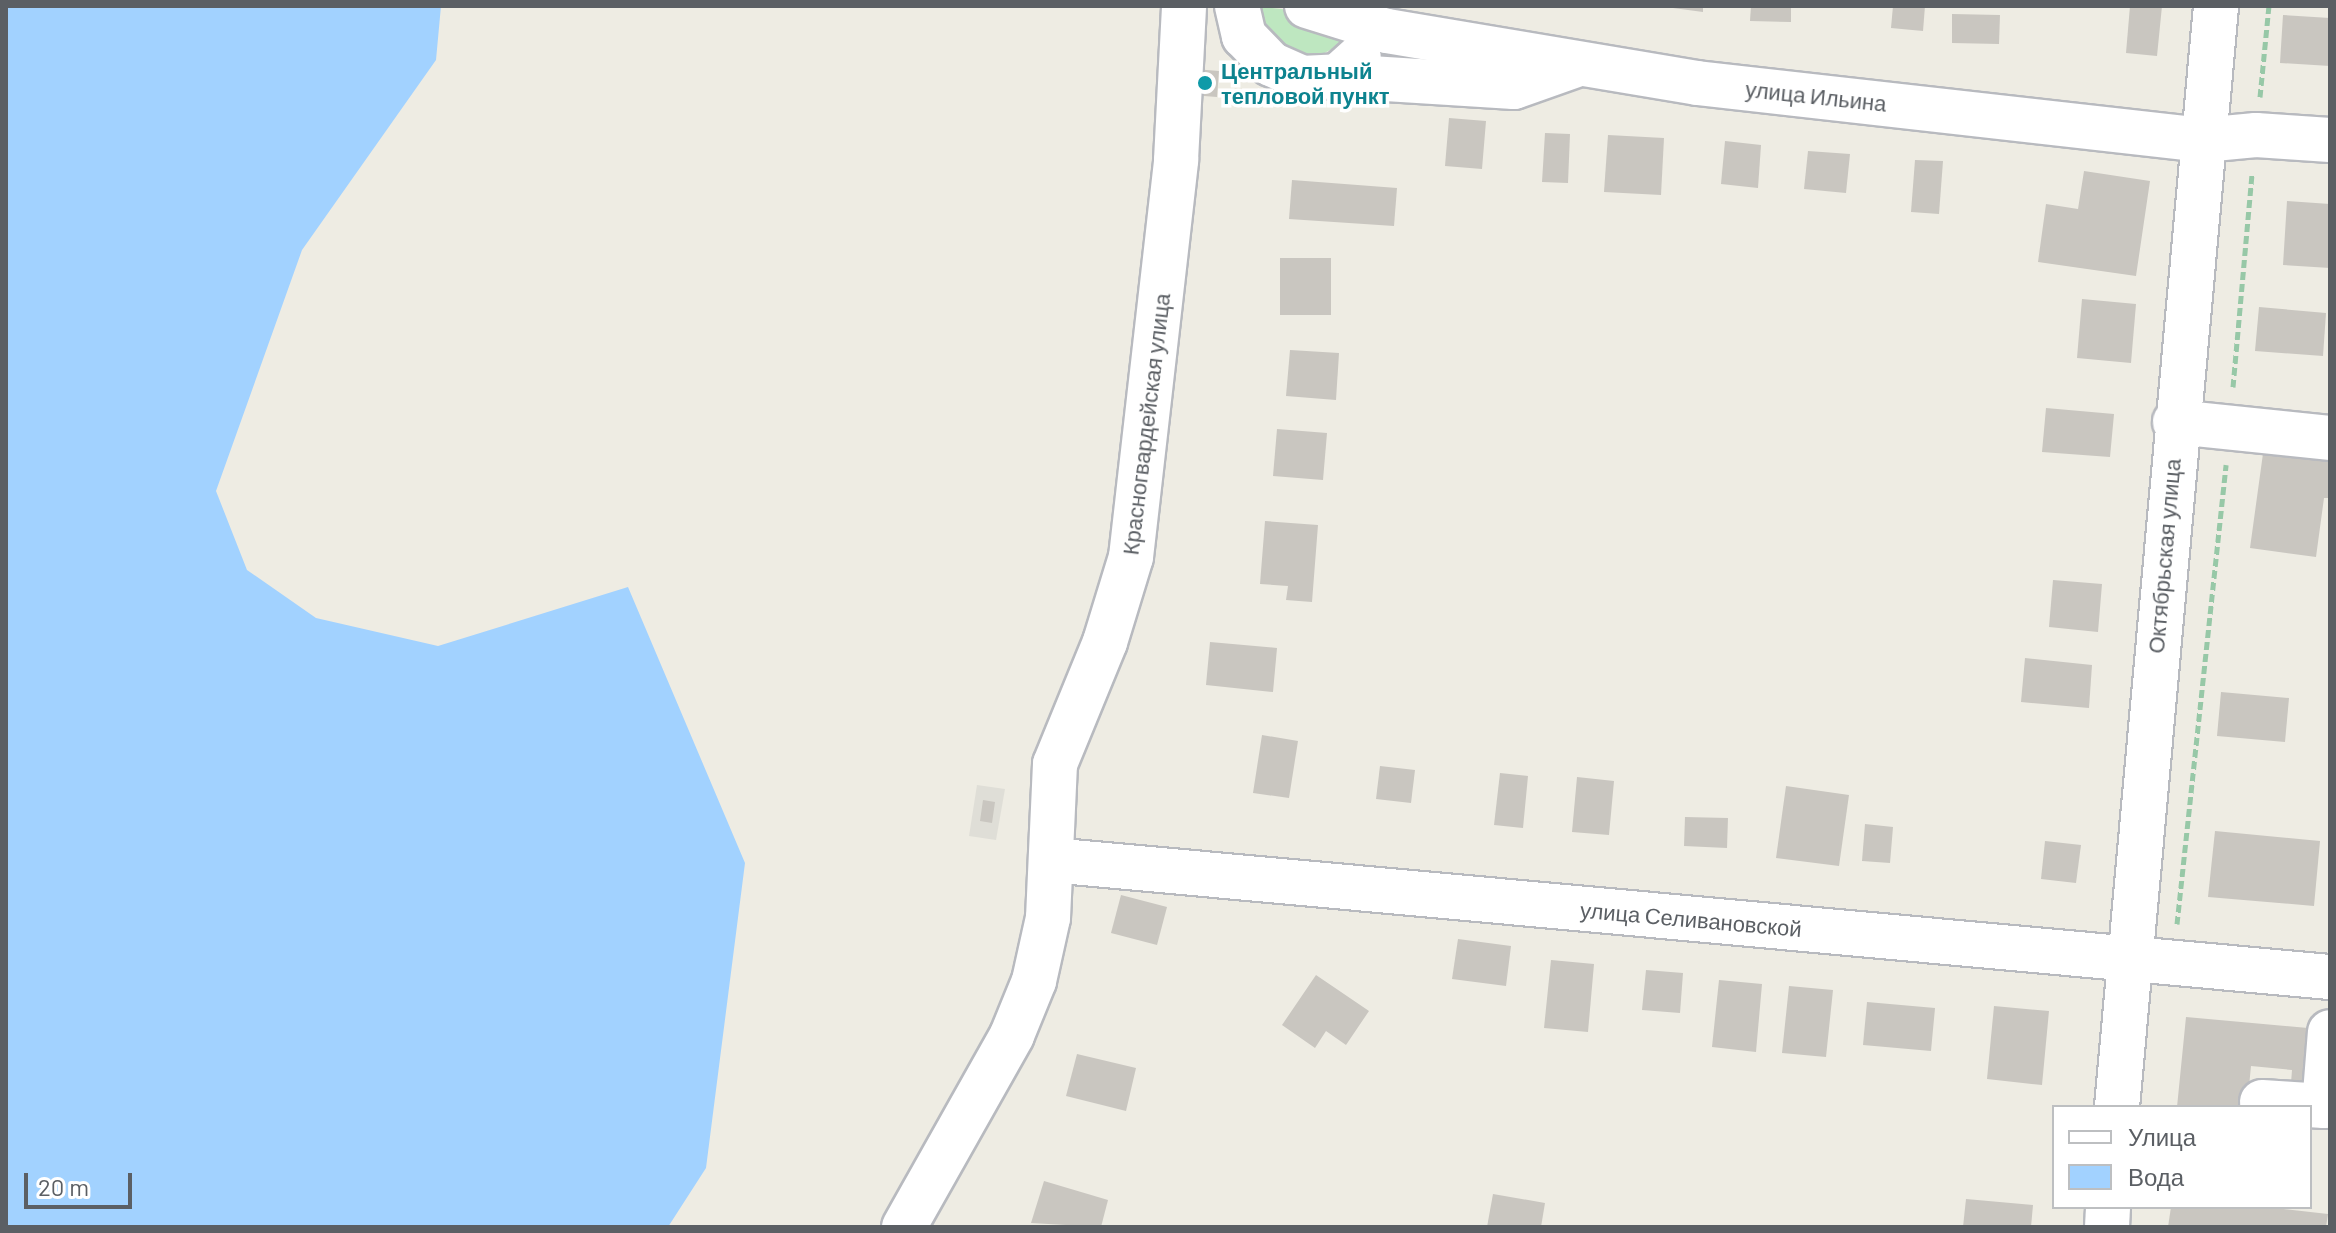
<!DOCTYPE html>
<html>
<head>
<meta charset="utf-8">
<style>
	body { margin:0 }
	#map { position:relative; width:2336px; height:1233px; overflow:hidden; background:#eeece3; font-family:Barlow,sans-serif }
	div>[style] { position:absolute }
	.industrial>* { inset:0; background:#dfded7 }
	.green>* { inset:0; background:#bee7c0 }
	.water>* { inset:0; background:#a2d2ff }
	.building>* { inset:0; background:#c9c6c0 }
	.path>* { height:5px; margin-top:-2.5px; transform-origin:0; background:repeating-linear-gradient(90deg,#97c8a7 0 8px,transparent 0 12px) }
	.roads { filter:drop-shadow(2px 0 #b8babf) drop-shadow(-2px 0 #b8babf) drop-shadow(0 2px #b8babf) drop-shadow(0 -2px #b8babf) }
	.minor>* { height:44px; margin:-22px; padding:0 22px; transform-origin:22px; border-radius:22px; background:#fff }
	.dots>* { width:22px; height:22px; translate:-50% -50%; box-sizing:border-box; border:4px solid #fff; border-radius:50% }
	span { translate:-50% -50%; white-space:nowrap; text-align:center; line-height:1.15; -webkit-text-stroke:7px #fff; paint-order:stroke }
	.culture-label { font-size:22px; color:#0d838f; font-weight:700 }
	.left { translate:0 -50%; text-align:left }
	.street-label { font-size:22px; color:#5b5f64 }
	.frame { position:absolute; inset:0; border:8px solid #5b5f64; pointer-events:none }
	.legend { position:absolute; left:2052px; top:1105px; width:260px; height:104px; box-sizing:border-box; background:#fff; border:2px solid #bdbfc1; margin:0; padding:10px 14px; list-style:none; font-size:24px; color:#5b5f64 }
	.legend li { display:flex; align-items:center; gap:16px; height:40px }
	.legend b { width:40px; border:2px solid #bdbfc1 }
	.scale { position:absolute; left:24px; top:1173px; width:108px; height:36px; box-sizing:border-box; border:4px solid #5b5f64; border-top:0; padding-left:10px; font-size:24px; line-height:28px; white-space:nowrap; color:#5b5f64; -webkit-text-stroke:6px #fff; paint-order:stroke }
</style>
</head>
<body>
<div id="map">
	<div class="industrial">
		<div style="clip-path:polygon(977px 785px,1005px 789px,996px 840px,969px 836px)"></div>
	</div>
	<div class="green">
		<div style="clip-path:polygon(1255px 6px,1299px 11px,1338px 29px,1341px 44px,1306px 63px,1255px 29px)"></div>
	</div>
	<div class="water">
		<div style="clip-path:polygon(6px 6px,441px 6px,436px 60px,302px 250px,216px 491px,247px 570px,316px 618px,438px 646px,628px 587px,745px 863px,706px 1168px,668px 1227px,6px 1227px)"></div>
	</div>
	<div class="building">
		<div style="clip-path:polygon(1658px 6px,1703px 6px,1703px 12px)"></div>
		<div style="clip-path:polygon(1751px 6px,1791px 6px,1791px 22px,1750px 21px)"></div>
		<div style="clip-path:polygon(1893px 6px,1925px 6px,1923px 31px,1891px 28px)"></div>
		<div style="clip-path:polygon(2130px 6px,2162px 6px,2157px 56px,2126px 53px)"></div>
		<div style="clip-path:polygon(1952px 14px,2000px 15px,1999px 44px,1952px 43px)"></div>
		<div style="clip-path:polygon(2283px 15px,2330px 18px,2330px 66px,2280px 63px)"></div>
		<div style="clip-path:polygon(1194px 69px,1219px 71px,1217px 97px,1191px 95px)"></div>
		<div style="clip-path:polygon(1449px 118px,1486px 121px,1482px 169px,1445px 166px)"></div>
		<div style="clip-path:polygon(1545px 133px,1570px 134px,1568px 183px,1542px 182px)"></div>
		<div style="clip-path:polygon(1608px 135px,1664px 138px,1661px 195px,1604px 192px)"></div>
		<div style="clip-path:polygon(1725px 141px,1761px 145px,1758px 188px,1721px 184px)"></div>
		<div style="clip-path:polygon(1808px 151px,1850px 154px,1846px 193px,1804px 189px)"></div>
		<div style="clip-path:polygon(1915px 160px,1943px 161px,1939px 214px,1911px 212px)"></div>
		<div style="clip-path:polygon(2084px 171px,2150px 181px,2136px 276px,2038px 262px,2046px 204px,2078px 209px)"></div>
		<div style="clip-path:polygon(1292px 180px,1397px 188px,1394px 226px,1289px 219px)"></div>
		<div style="clip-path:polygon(2287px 201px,2330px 204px,2330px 268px,2283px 265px)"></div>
		<div style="clip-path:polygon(1280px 258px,1331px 258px,1331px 315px,1280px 315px)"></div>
		<div style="clip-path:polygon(2082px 299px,2136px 304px,2131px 363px,2077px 358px)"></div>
		<div style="clip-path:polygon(2259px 307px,2326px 313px,2323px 356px,2255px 351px)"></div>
		<div style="clip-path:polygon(1290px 350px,1339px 353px,1336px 400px,1286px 396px)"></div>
		<div style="clip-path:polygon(2046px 408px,2114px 414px,2110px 457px,2042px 452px)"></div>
		<div style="clip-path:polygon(1277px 429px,1327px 433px,1323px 480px,1273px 476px)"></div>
		<div style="clip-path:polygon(2265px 439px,2330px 448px,2330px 498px,2324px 498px,2316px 557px,2250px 548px)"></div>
		<div style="clip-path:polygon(1265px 521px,1318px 525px,1312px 602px,1286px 600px,1288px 586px,1260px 584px)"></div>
		<div style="clip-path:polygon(2053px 580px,2102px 584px,2098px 632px,2049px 627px)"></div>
		<div style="clip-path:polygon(1210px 642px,1277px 648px,1273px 692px,1206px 685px)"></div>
		<div style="clip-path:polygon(2025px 658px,2092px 665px,2089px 708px,2021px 702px)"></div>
		<div style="clip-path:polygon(2221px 692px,2289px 698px,2285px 742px,2217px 736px)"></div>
		<div style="clip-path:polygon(1262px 735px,1298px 741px,1289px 798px,1253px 793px)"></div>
		<div style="clip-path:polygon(1380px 766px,1415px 770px,1411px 803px,1376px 799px)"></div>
		<div style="clip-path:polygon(1500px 773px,1528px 776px,1523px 828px,1494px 825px)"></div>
		<div style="clip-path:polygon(1577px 777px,1614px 781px,1609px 835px,1572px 832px)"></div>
		<div style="clip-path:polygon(1786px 786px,1849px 795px,1839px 866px,1776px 858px)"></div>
		<div style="clip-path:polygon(983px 800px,995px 802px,992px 823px,980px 821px)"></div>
		<div style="clip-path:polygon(1685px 817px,1728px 818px,1727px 848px,1684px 846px)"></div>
		<div style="clip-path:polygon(1865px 824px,1893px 827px,1890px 863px,1862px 861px)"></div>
		<div style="clip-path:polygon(2215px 831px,2320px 841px,2314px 906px,2208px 897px)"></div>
		<div style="clip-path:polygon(2045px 841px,2081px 845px,2076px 883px,2041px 879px)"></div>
		<div style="clip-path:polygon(1121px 895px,1167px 907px,1157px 945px,1111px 933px)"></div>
		<div style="clip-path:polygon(1458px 939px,1511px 946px,1506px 986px,1452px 979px)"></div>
		<div style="clip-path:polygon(1551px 960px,1594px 964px,1588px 1032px,1544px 1028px)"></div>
		<div style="clip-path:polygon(1646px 970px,1683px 973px,1680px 1013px,1642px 1010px)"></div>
		<div style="clip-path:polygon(1316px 975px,1369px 1011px,1346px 1045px,1326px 1031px,1315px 1048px,1282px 1025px)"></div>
		<div style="clip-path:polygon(1719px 980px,1762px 984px,1756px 1052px,1712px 1047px)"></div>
		<div style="clip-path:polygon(1789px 986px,1833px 990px,1826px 1057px,1782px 1053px)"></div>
		<div style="clip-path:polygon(1867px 1002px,1935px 1008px,1931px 1051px,1863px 1045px)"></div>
		<div style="clip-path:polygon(1994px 1006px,2049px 1011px,2042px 1085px,1987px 1079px)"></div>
		<div style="clip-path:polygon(2186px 1017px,2319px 1029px,2314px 1085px,2291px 1083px,2292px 1070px,2251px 1066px,2247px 1107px,2177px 1107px)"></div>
		<div style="clip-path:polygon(1077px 1054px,1136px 1068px,1126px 1111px,1066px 1096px)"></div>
		<div style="clip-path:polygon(1044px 1181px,1108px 1200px,1101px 1227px,1031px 1223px)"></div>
		<div style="clip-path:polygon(1493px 1194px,1545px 1203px,1541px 1227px,1487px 1227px)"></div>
		<div style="clip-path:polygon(1966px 1199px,2033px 1205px,2031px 1227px,1963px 1227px)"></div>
		<div style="clip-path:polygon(2171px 1207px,2265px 1207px,2328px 1214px,2326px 1227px,2168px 1227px)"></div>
	</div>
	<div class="path">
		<div style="left:2260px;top:97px;width:91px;rotate:-84.4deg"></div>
		<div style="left:2233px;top:387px;width:214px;rotate:-84.9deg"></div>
		<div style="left:2177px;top:924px;width:462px;rotate:-83.9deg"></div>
	</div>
	<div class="roads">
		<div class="minor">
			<div style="left:1237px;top:6px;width:31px;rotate:77deg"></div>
			<div style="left:1244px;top:36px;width:39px;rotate:46deg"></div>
			<div style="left:1271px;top:64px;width:34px;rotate:24deg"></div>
			<div style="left:1302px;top:78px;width:36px;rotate:-3deg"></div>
			<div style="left:1338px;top:76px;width:28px;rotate:-42deg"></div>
			<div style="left:1307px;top:6px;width:84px;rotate:17.4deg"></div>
			<div style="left:1387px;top:31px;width:314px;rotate:9.5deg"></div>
			<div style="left:1697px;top:83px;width:509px;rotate:6.43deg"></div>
			<div style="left:2203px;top:140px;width:53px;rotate:-5.4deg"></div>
			<div style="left:2256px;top:135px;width:74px;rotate:3.9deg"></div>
			<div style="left:1338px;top:76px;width:176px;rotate:3.6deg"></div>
			<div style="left:1514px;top:87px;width:69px;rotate:-19.5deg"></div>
			<div style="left:2175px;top:422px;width:156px;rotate:5.9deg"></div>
			<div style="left:1051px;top:860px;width:1284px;rotate:5.23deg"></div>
			<div style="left:2262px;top:1102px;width:62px;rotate:3.7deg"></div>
			<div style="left:2324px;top:1106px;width:74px;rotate:-85.4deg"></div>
			<div style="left:2117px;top:1107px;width:1105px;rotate:-84.86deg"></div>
			<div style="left:904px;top:1227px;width:220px;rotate:-60.6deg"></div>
			<div style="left:1012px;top:1035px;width:58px;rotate:-67.8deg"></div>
			<div style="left:1034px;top:981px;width:65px;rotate:-77.5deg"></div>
			<div style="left:1048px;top:918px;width:154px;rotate:-87.4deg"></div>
			<div style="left:1055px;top:764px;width:132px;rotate:-67.7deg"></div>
			<div style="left:1105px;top:642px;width:89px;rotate:-73deg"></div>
			<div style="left:1131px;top:557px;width:400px;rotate:-83.5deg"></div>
			<div style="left:1176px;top:160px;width:154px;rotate:-87deg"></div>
			<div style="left:2107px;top:1227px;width:20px;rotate:-87deg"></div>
		</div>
	</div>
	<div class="dots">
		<div style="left:1205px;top:83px;background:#0f9aa8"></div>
	</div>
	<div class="culture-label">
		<span class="left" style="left:1221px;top:83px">Центральный<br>тепловой пункт</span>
	</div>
	<div class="street-label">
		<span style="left:1816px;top:96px;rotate:6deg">улица Ильина</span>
		<span style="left:1146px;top:424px;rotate:-83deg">Красногвардейская улица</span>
		<span style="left:2164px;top:556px;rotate:-85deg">Октябрьская улица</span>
		<span style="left:1691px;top:919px;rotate:5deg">улица Селивановской</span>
	</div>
	<div class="frame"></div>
	<ul class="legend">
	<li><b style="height:10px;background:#fff"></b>Улица</li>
	<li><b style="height:22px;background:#a2d2ff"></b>Вода</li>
	</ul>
	<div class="scale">20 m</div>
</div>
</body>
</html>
